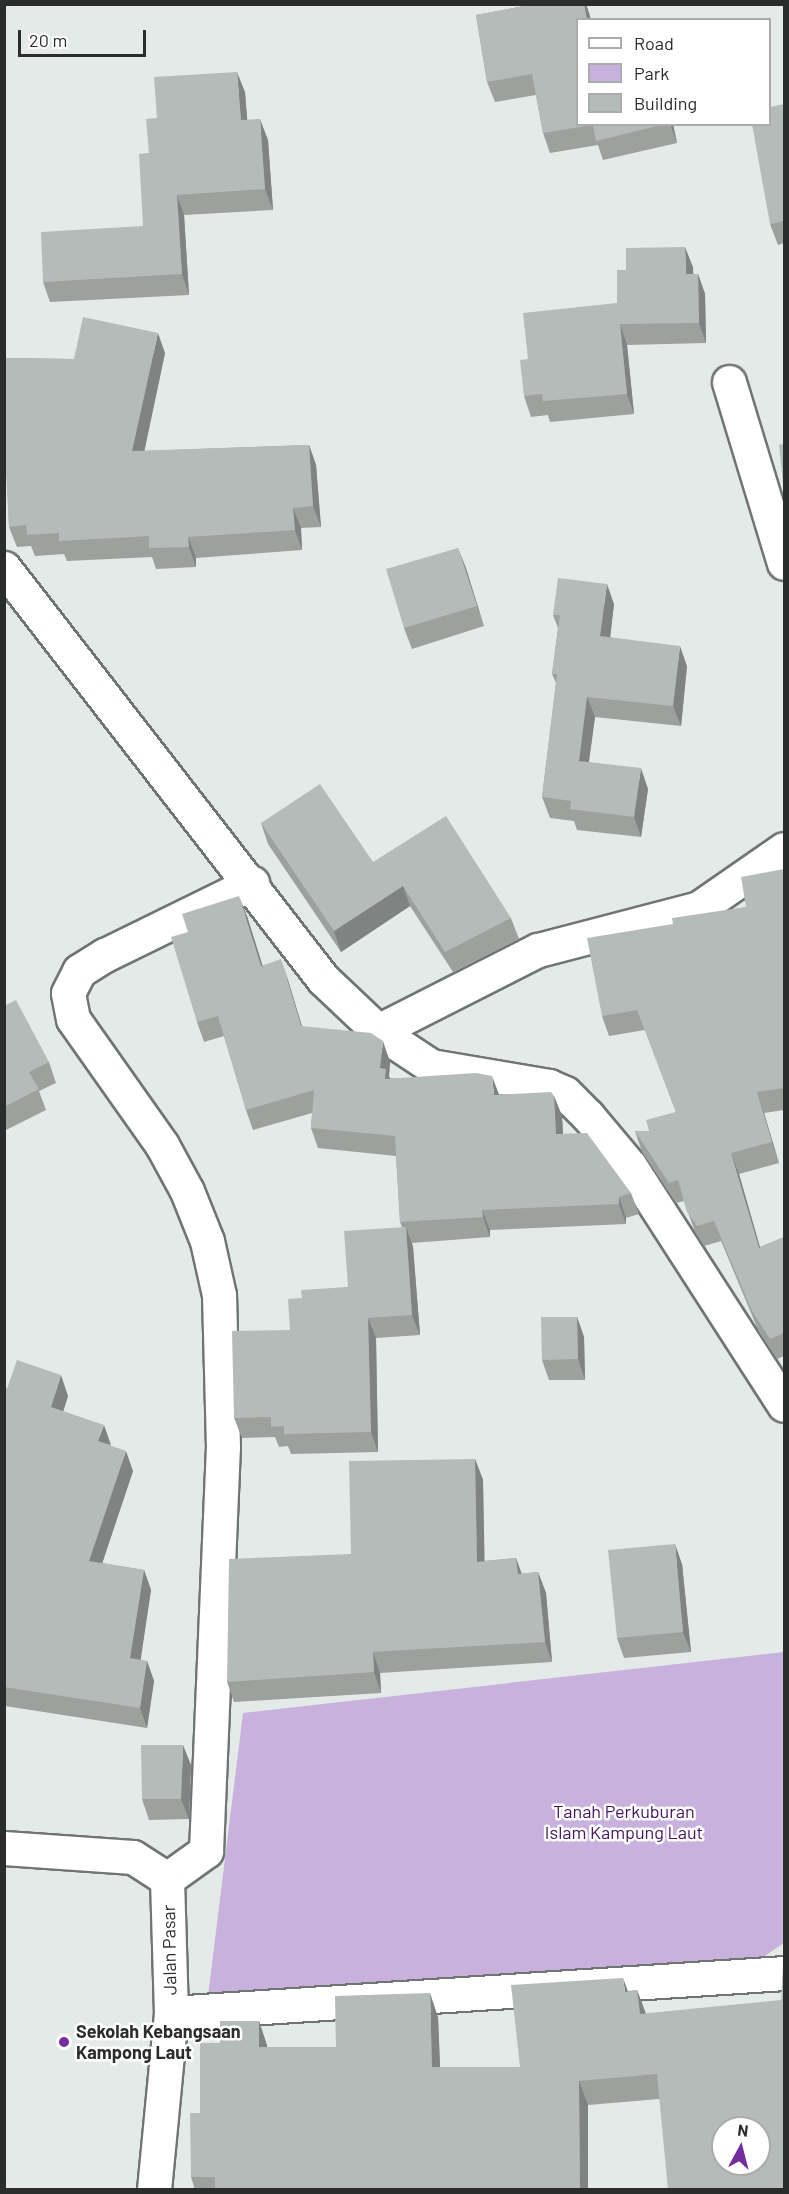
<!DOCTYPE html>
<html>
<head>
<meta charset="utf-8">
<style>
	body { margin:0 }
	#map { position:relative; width:789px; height:2194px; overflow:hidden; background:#e4eae8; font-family:Barlow,sans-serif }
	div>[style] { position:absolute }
	.green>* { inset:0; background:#c9b1dd }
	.roads { filter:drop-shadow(2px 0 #707573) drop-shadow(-2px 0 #707573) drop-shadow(0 2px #707573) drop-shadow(0 -2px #707573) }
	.minor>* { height:33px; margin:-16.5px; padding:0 16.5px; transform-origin:16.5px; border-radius:16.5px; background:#fff }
	.wall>* { inset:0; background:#9ca19e }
	.shaded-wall>* { inset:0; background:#7f8381 }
	.building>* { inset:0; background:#b5bbb8 }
	.dots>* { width:16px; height:16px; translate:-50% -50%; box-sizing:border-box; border:3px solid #fff; border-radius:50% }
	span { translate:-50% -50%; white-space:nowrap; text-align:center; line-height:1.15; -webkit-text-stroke:5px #fff; paint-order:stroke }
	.park-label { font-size:18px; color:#431360 }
	.street-label { font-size:18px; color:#2b2d2c }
	.poi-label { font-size:18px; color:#2b2d2c; font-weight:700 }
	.left { translate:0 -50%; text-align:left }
	.frame { position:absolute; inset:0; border:6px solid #2b2d2c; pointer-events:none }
	.legend { position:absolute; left:576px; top:18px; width:195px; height:108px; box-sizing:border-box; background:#fff; border:2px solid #aaabab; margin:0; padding:8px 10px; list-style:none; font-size:18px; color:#2b2d2c }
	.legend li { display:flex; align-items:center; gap:12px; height:30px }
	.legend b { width:30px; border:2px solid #aaabab }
	.north { position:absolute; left:711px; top:2116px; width:60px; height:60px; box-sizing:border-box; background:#fff; border:2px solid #aaabab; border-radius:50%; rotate:7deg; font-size:16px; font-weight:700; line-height:24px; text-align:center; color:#2b2d2c }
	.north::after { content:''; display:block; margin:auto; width:21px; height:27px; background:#742da0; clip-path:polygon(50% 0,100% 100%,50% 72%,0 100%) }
	.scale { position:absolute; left:18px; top:30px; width:128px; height:27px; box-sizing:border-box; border:3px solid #2b2d2c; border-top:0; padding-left:8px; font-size:18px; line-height:21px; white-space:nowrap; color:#2b2d2c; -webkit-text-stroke:4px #fff; paint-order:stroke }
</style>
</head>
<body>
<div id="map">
	<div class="green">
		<div style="clip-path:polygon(784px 1652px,784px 1943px,754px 1963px,208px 1996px,243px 1713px)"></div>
	</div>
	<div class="roads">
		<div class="minor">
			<div style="left:729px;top:382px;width:189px;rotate:73.1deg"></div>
			<div style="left:4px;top:568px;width:520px;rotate:52.18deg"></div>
			<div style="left:323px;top:979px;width:76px;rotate:43.4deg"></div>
			<div style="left:378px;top:1031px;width:64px;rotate:33.4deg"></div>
			<div style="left:431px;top:1066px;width:120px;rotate:9.6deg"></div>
			<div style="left:549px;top:1086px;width:17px;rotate:24deg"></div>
			<div style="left:565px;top:1093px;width:33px;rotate:45deg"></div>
			<div style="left:588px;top:1116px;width:65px;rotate:50deg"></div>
			<div style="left:630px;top:1166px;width:284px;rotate:57.2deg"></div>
			<div style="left:378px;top:1031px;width:179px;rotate:-26.9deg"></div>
			<div style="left:538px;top:950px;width:166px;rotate:-14.6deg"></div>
			<div style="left:699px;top:908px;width:103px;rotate:-34.8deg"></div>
			<div style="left:4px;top:1848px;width:129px;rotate:4deg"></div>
			<div style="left:133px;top:1857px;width:40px;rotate:32.9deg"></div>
			<div style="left:167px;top:1879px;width:134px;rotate:88.3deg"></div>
			<div style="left:171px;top:2013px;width:178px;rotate:95.5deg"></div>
			<div style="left:167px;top:1879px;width:48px;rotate:-35.7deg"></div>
			<div style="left:206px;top:1851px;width:404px;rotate:-87.6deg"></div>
			<div style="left:223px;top:1447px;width:152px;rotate:-91.5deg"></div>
			<div style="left:219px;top:1295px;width:55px;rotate:-102.5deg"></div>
			<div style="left:207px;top:1241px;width:54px;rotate:-111.8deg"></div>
			<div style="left:187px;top:1191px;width:52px;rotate:-118.5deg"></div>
			<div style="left:162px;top:1145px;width:154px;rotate:-125.2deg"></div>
			<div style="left:73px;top:1019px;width:26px;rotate:-101deg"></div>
			<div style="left:68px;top:993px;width:25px;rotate:-63deg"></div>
			<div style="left:79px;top:971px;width:31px;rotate:-32deg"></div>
			<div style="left:105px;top:955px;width:164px;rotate:-26.1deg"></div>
			<div style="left:171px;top:2013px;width:614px;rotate:-3.73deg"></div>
		</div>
	</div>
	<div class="wall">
		<div style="clip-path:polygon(535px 4px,586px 4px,590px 16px,591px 20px,578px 20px,578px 124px,673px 124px,677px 143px,603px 160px,598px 145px,550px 153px,543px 133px,536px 95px,495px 102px,487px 82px,476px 15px)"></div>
		<div style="clip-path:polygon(245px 92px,247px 120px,268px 140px,273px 210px,184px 215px,189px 295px,50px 302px,43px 282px,143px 226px,149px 153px,157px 118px)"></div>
		<div style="clip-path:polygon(784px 104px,784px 243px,778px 245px,770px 224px)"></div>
		<div style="clip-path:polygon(693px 267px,693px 274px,698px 274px,705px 294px,706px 343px,627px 345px,634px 414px,550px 422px,548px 415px,531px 417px,524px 396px,528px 359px,617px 303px)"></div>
		<div style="clip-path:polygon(165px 353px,144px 451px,309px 445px,316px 465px,321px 527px,301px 528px,302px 550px,196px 558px,196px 567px,156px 569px,152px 557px,67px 561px,64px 554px,35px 556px,31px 546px,17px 547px,9px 527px,6px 457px,4px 457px,4px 358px,74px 359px)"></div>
		<div style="clip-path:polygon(458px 548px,484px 626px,412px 649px,404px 628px)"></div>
		<div style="clip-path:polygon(614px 604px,610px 637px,687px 666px,681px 726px,595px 717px,589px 762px,648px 789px,641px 837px,577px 830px,574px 821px,550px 818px,542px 797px,556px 683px,552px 674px,558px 628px,553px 615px)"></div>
		<div style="clip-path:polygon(261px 823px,373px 862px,511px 918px,519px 939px,453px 972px,410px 906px,341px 952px,268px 844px)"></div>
		<div style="clip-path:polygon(784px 869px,784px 1110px,764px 1113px,779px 1163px,739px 1174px,760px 1247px,784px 1237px,784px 1356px,777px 1359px,759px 1332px,721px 1241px,704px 1246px,695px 1232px,684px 1201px,676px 1203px,642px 1152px,635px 1131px,649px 1131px,676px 1112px,645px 1030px,609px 1036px,602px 1016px,673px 924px,746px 907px)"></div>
		<div style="clip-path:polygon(247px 916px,262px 965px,288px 980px,302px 1026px,390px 1062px,389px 1076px,390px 1078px,499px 1094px,554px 1096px,562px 1116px,563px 1134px,631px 1193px,639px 1214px,626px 1218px,626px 1224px,490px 1230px,490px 1237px,412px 1243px,413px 1247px,420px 1335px,376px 1338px,378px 1452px,291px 1454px,288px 1446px,279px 1447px,275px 1437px,242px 1438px,234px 1418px,290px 1330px,302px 1298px,348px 1287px,402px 1227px,400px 1222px,396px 1156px,318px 1148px,311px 1128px,312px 1113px,253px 1130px,246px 1110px,224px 1036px,204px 1042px,197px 1022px,188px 932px)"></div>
		<div style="clip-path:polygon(4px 1006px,49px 1062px,56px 1083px,39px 1091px,46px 1110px,4px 1131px)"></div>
		<div style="clip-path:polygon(577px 1317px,584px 1337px,585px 1380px,549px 1380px,542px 1360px)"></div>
		<div style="clip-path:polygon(4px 1388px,68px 1396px,63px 1411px,111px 1446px,133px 1471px,102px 1563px,144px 1570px,151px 1590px,140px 1660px,147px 1661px,154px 1681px,147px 1728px,5px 1706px,4px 1710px)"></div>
		<div style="clip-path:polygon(475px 1459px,483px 1480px,484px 1561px,516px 1558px,522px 1574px,538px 1572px,546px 1593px,552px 1662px,380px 1673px,381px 1693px,234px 1702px,227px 1682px,351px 1554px)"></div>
		<div style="clip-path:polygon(682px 1564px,691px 1652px,624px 1658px,617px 1638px)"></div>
		<div style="clip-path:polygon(191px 1765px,189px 1819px,149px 1820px,142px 1799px)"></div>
		<div style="clip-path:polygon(637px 1990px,646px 2014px,784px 2190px,659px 2099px,588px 2105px,588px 2190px,195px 2190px,191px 2177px,200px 2113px,220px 2043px,259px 2021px,267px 2047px,336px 2047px,438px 2017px,440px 2067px,520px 2067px,628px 1991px)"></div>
	</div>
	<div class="shaded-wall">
		<div style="clip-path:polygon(584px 4px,586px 4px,591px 20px,587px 20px)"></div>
		<div style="clip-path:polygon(237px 72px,245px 92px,249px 141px,241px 120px)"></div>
		<div style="clip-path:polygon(260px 119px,268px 140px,273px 210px,265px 189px)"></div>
		<div style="clip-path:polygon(670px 124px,673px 124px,677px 143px)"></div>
		<div style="clip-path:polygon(177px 195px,184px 215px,189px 295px,182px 274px)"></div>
		<div style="clip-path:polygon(685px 247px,693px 267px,694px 294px,686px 274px)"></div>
		<div style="clip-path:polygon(698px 274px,705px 294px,706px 343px,699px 323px)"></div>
		<div style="clip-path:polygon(620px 324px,627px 345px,634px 414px,627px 394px)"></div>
		<div style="clip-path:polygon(158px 333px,165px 353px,140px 472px,132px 451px)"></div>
		<div style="clip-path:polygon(309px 445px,316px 465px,321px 527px,313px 506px)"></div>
		<div style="clip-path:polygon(293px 508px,301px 528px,302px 550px,295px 530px)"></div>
		<div style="clip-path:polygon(188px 537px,196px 558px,196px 567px,189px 547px)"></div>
		<div style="clip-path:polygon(458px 548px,466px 568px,484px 626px,477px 606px)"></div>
		<div style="clip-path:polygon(607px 584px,614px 604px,608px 656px,600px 636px)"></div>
		<div style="clip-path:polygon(680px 646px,687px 666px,681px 726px,673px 706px)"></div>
		<div style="clip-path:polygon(587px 697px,595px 717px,586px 781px,579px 761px)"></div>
		<div style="clip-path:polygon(641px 768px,648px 789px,641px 837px,634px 817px)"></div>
		<div style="clip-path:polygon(403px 886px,410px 906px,341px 952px,334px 931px)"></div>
		<div style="clip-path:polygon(239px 896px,247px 916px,269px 986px,261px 966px)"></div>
		<div style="clip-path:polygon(281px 959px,288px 980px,308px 1047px,301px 1026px)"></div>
		<div style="clip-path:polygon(383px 1041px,390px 1062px,389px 1076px,394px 1090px,393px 1099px,380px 1068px)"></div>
		<div style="clip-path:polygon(492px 1076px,500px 1097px,494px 1095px)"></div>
		<div style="clip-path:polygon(757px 1092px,764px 1113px,779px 1163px,772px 1142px)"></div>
		<div style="clip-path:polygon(554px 1096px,562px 1116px,564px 1154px,556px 1134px)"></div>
		<div style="clip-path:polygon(731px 1153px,739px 1174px,766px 1269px,759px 1248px)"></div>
		<div style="clip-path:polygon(619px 1197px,626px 1218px,626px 1224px,619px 1204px)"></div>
		<div style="clip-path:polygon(482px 1210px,490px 1230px,490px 1237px,483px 1217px)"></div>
		<div style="clip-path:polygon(406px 1227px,413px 1247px,420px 1335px,412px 1315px)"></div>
		<div style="clip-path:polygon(577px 1317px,584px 1337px,585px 1380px,578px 1359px)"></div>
		<div style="clip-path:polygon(368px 1318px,376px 1338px,378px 1452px,371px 1432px)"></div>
		<div style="clip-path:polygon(61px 1375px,68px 1396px,58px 1428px,51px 1407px)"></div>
		<div style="clip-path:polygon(104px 1425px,111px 1445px,98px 1441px)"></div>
		<div style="clip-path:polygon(126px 1451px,133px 1471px,96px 1582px,89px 1561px)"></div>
		<div style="clip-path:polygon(475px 1459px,483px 1480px,485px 1582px,477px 1562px)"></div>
		<div style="clip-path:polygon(675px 1544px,682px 1564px,691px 1652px,683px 1632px)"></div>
		<div style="clip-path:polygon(516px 1558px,523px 1579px,518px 1574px)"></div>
		<div style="clip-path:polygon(144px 1570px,151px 1590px,138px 1678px,130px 1658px)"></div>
		<div style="clip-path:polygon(538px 1572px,546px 1593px,552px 1662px,545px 1642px)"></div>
		<div style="clip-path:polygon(373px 1652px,380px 1673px,381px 1693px,374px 1672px)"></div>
		<div style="clip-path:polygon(147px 1661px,154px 1681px,147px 1728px,140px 1708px)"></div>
		<div style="clip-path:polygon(183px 1745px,191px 1765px,189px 1819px,181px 1799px)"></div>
		<div style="clip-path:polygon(623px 1978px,632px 2002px,625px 1992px)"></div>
		<div style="clip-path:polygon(637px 1990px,646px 2014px,640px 2014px)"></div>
		<div style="clip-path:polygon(430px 1993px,438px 2017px,441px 2091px,432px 2067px)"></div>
		<div style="clip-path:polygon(259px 2021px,267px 2045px,268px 2071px,259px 2047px)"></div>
		<div style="clip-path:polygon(579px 2081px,588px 2105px,588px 2190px,580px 2190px)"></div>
	</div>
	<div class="building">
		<div style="clip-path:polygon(535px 4px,584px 4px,587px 20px,578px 20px,578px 124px,665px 124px,596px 141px,593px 125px,543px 133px,532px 74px,487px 82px,476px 15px)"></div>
		<div style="clip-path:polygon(237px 72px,241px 120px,260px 119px,265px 189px,177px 195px,182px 274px,43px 282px,41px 232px,143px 226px,139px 154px,149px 153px,146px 119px,157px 118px,154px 77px)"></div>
		<div style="clip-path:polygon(784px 104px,784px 221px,770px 224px,752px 124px,770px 124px,770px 107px)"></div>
		<div style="clip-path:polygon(685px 247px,686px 274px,698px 274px,699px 323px,620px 324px,627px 394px,543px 401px,542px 394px,524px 396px,520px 360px,528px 359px,523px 313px,617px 303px,617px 270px,626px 270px,626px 248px)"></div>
		<div style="clip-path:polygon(83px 317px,158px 333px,132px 451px,309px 445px,313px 506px,293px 508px,295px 530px,188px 537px,189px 547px,149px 548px,149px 536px,59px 541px,59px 533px,27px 535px,26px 525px,9px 527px,4px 437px,4px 358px,74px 359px)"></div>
		<div style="clip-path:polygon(784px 444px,784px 492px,779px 445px)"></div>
		<div style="clip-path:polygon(458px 548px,477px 606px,404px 628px,386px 569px)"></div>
		<div style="clip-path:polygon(558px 578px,607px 584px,600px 636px,680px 646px,673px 706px,587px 697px,579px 761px,641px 768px,634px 817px,570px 809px,571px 801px,542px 797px,557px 674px,552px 674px,560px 615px,553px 615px)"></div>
		<div style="clip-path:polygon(320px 784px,373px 862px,446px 816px,511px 918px,445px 952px,403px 886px,334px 931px,261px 823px)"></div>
		<div style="clip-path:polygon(784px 869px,784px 1088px,757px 1092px,772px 1142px,731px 1153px,759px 1248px,784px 1237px,784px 1333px,770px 1339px,752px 1311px,714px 1221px,697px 1226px,687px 1212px,678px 1180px,669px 1183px,635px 1131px,649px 1131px,646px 1120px,676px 1112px,637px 1010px,602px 1016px,587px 938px,673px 924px,672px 918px,746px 907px,741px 877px)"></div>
		<div style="clip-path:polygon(239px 896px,261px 966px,281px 959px,301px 1026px,371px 1033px,383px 1041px,380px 1068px,386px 1069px,385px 1079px,476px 1073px,492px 1076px,494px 1095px,551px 1092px,554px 1096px,556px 1134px,587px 1133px,631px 1193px,619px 1197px,619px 1204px,482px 1210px,483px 1217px,400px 1222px,395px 1136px,311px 1128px,314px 1090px,246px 1110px,218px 1016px,197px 1022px,171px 937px,188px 932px,182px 914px)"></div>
		<div style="clip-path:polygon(16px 1000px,49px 1062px,29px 1072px,39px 1089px,4px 1107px,4px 1006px)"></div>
		<div style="clip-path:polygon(406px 1227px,412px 1315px,368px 1318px,371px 1432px,284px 1434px,284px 1426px,271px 1427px,271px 1417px,234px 1418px,232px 1331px,290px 1330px,288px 1299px,302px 1298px,301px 1290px,348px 1287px,344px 1231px)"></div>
		<div style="clip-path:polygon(541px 1317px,577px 1317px,578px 1359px,542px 1360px)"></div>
		<div style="clip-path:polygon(17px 1360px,61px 1375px,51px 1407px,104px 1425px,98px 1441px,126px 1451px,89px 1561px,144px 1570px,130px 1658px,147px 1661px,140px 1708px,4px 1687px,4px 1388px,7px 1389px)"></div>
		<div style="clip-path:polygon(475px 1459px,477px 1562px,516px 1558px,518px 1574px,538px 1572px,545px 1642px,373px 1652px,374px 1672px,227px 1682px,229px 1559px,351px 1554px,349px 1461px)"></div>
		<div style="clip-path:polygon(675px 1544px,683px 1632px,617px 1638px,608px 1550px)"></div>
		<div style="clip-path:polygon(141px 1745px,183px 1745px,181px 1799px,142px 1799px)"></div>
		<div style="clip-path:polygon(evenodd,784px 1964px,784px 2190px,668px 2190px,657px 2074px,579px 2081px,580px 2190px,215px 2190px,215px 2177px,191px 2177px,190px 2113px,200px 2113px,200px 2043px,220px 2043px,220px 2021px,259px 2021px,259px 2047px,336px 2047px,335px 1996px,430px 1993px,432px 2067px,520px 2067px,511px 1985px,623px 1978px,625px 1992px,637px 1990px,640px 2014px,781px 2000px,783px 1966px,784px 1964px,723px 2128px,759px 2128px,759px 2164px,723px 2164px,723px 2128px)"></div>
	</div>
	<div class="dots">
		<div style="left:64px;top:2042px;background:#742da0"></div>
	</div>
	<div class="park-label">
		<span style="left:624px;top:1822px">Tanah Perkuburan<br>Islam Kampung Laut</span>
	</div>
	<div class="street-label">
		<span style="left:169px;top:1950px;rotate:-91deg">Jalan Pasar</span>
	</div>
	<div class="poi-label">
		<span class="left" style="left:76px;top:2042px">Sekolah Kebangsaan<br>Kampong Laut</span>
	</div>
	<div class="frame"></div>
	<ul class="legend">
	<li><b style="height:8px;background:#fff"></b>Road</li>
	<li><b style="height:16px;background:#c9b1dd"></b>Park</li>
	<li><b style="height:16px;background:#b5bbb8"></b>Building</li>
	</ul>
	<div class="north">N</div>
	<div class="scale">20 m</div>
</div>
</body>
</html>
